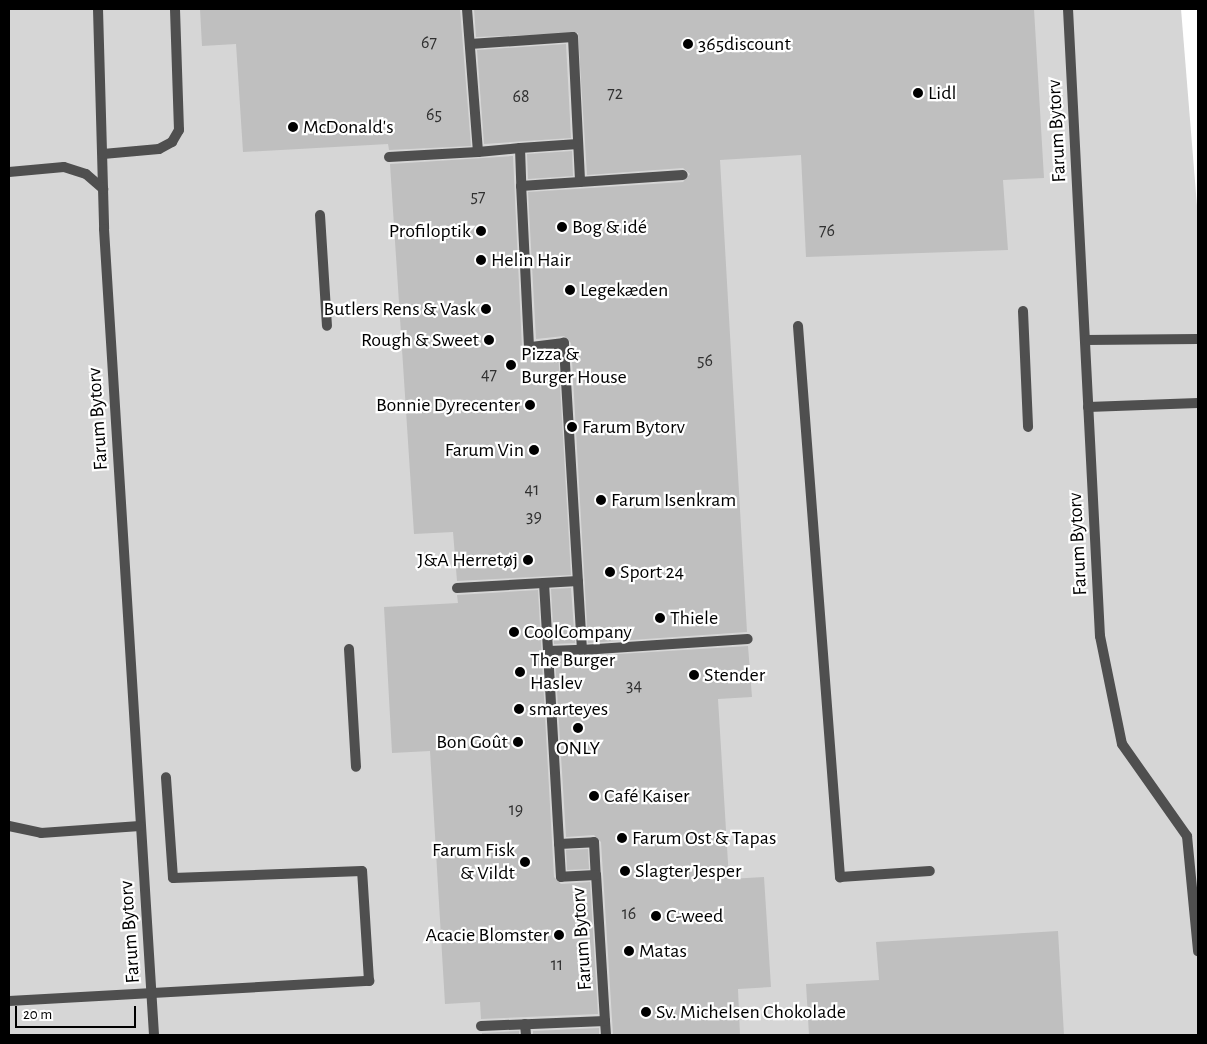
<!DOCTYPE html>
<html>
<head>
<meta charset="utf-8">
<style>
	body { margin:0 }
	#map { position:relative; width:1207px; height:1044px; overflow:hidden; background:#fff; font-family:"Alegreya Sans",sans-serif }
	div>[style] { position:absolute }
	.green>* { inset:0; background:#d6d6d6 }
	.building>* { inset:0; background:#bfbfbf }
	.service>* { height:10px; margin:-5px; padding:0 5px; transform-origin:5px; border-radius:5px; background:#4f4f4f }
	.pedestrian>* { height:10px; margin:-5px; padding:0 5px; transform-origin:5px; border-radius:5px; background:#4f4f4f }
	.dots>* { width:14px; height:14px; translate:-50% -50%; box-sizing:border-box; border:2px solid #fff; border-radius:50% }
	span { translate:-50% -50%; white-space:nowrap; text-align:center; line-height:1.15; -webkit-text-stroke:4.5px #fff; paint-order:stroke }
	.number-label { font-size:18px; color:#303030 }
	.number-label span { -webkit-text-stroke-width:0 }
	.poi-label { font-size:20px; color:#000 }
	.left { translate:0 -50%; text-align:left }
	.right { translate:-100% -50%; text-align:right }
	.street-label { font-size:20px; color:#000 }
	.frame { position:absolute; inset:0; border:10px solid #000; pointer-events:none }
	.scale { position:absolute; left:15px; top:1006px; width:121px; height:22px; box-sizing:border-box; border:2px solid #000; border-top:0; padding-left:6px; font-size:15px; line-height:18px; white-space:nowrap; color:#000; -webkit-text-stroke:4px #fff; paint-order:stroke }
</style>
</head>
<body>
<div id="map">
	<div class="green">
		<div style="clip-path:polygon(9px 9px,1181px 9px,1198px 218px,1198px 1035px,9px 1035px)"></div>
	</div>
	<div class="building">
		<div style="clip-path:polygon(200px 9px,460px 9px,471px 146px,389px 150px,388px 144px,243px 152px,236px 44px,202px 46px)"></div>
		<div style="clip-path:polygon(474px 9px,1034px 9px,1044px 178px,1003px 180px,1008px 250px,806px 257px,801px 155px,720px 160px,747px 632px,588px 643px,571px 343px,564px 336px,536px 339px,528px 192px,683px 182px,690px 174px,683px 168px,587px 175px,578px 33px,476px 37px)"></div>
		<div style="clip-path:polygon(566px 44px,571px 138px,484px 144px,477px 50px)"></div>
		<div style="clip-path:polygon(572px 151px,573px 176px,528px 179px,527px 154px)"></div>
		<div style="clip-path:polygon(513px 156px,522px 348px,529px 354px,558px 351px,571px 575px,457px 581px,453px 532px,414px 534px,390px 164px)"></div>
		<div style="clip-path:polygon(571px 588px,575px 643px,554px 644px,551px 589px)"></div>
		<div style="clip-path:polygon(538px 590px,554px 877px,561px 884px,590px 882px,598px 1014px,481px 1019px,480px 1002px,445px 1004px,430px 751px,392px 753px,384px 607px,458px 603px,457px 595px)"></div>
		<div style="clip-path:polygon(748px 646px,752px 697px,718px 699px,729px 879px,764px 877px,771px 987px,738px 989px,740px 1035px,613px 1035px,601px 842px,594px 835px,566px 837px,555px 658px)"></div>
		<div style="clip-path:polygon(588px 849px,589px 869px,567px 870px,566px 850px)"></div>
		<div style="clip-path:polygon(1058px 931px,1064px 1035px,809px 1035px,806px 984px,879px 980px,876px 942px)"></div>
		<div style="clip-path:polygon(599px 1028px,599px 1035px,533px 1035px,533px 1031px)"></div>
		<div style="clip-path:polygon(519px 1031px,519px 1035px,482px 1035px,482px 1033px)"></div>
	</div>
	<div class="service">
		<div style="left:98px;top:9px;width:220px;rotate:88.4deg"></div>
		<div style="left:104px;top:229px;width:808px;rotate:86.45deg"></div>
		<div style="left:1068px;top:9px;width:628px;rotate:87.08deg"></div>
		<div style="left:1100px;top:636px;width:110px;rotate:78.5deg"></div>
		<div style="left:1122px;top:744px;width:113px;rotate:54.8deg"></div>
		<div style="left:1187px;top:836px;width:116px;rotate:84.5deg"></div>
		<div style="left:103px;top:154px;width:56px;rotate:-5.1deg"></div>
		<div style="left:159px;top:149px;width:15px;rotate:-28deg"></div>
		<div style="left:172px;top:142px;width:14px;rotate:-60deg"></div>
		<div style="left:179px;top:130px;width:121px;rotate:-91.9deg"></div>
		<div style="left:9px;top:172px;width:55px;rotate:-5.2deg"></div>
		<div style="left:64px;top:167px;width:23px;rotate:18deg"></div>
		<div style="left:86px;top:174px;width:23px;rotate:41deg"></div>
		<div style="left:320px;top:215px;width:111px;rotate:86.4deg"></div>
		<div style="left:1023px;top:311px;width:116px;rotate:87.5deg"></div>
		<div style="left:798px;top:326px;width:553px;rotate:85.64deg"></div>
		<div style="left:840px;top:877px;width:90px;rotate:-3.8deg"></div>
		<div style="left:1085px;top:340px;width:113px;rotate:-0.5deg"></div>
		<div style="left:1088px;top:407px;width:110px;rotate:-2.1deg"></div>
		<div style="left:349px;top:649px;width:118px;rotate:86.6deg"></div>
		<div style="left:9px;top:826px;width:33px;rotate:12deg"></div>
		<div style="left:41px;top:833px;width:99px;rotate:-4deg"></div>
		<div style="left:9px;top:1001px;width:361px;rotate:-3.2deg"></div>
		<div style="left:369px;top:981px;width:110px;rotate:-93.6deg"></div>
		<div style="left:362px;top:871px;width:189px;rotate:177.9deg"></div>
		<div style="left:173px;top:878px;width:101px;rotate:-94deg"></div>
	</div>
	<div class="pedestrian">
		<div style="left:470px;top:44px;width:103px;rotate:-3.9deg"></div>
		<div style="left:573px;top:37px;width:145px;rotate:87.2deg"></div>
		<div style="left:520px;top:148px;width:58px;rotate:-3.9deg"></div>
		<div style="left:478px;top:152px;width:42px;rotate:-5.4deg"></div>
		<div style="left:520px;top:148px;width:38px;rotate:88deg"></div>
		<div style="left:389px;top:157px;width:89px;rotate:-3.2deg"></div>
		<div style="left:478px;top:152px;width:143px;rotate:-94.4deg"></div>
		<div style="left:544px;top:583px;width:68px;rotate:86.6deg"></div>
		<div style="left:457px;top:588px;width:121px;rotate:-3.3deg"></div>
		<div style="left:582px;top:650px;width:166px;rotate:-3.8deg"></div>
		<div style="left:559px;top:844px;width:35px;rotate:-3deg"></div>
		<div style="left:594px;top:842px;width:33px;rotate:87deg"></div>
		<div style="left:605px;top:1021px;width:14px;rotate:86deg"></div>
		<div style="left:525px;top:1024px;width:11px;rotate:85deg"></div>
		<div style="left:481px;top:1026px;width:124px;rotate:-2.3deg"></div>
		<div style="left:605px;top:1021px;width:146px;rotate:-93.5deg"></div>
		<div style="left:596px;top:875px;width:35px;rotate:177deg"></div>
		<div style="left:561px;top:877px;width:226px;rotate:-93.3deg"></div>
		<div style="left:548px;top:651px;width:34px;rotate:-2deg"></div>
		<div style="left:582px;top:650px;width:308px;rotate:-93.4deg"></div>
		<div style="left:564px;top:343px;width:35px;rotate:173deg"></div>
		<div style="left:529px;top:347px;width:161px;rotate:-92.8deg"></div>
		<div style="left:521px;top:186px;width:162px;rotate:-3.9deg"></div>
	</div>
	<div class="dots">
		<div style="left:688px;top:44px;background:#000"></div>
		<div style="left:918px;top:93px;background:#000"></div>
		<div style="left:293px;top:127px;background:#000"></div>
		<div style="left:562px;top:227px;background:#000"></div>
		<div style="left:481px;top:231px;background:#000"></div>
		<div style="left:481px;top:260px;background:#000"></div>
		<div style="left:570px;top:290px;background:#000"></div>
		<div style="left:486px;top:309px;background:#000"></div>
		<div style="left:489px;top:340px;background:#000"></div>
		<div style="left:511px;top:365px;background:#000"></div>
		<div style="left:530px;top:405px;background:#000"></div>
		<div style="left:572px;top:427px;background:#000"></div>
		<div style="left:534px;top:450px;background:#000"></div>
		<div style="left:601px;top:500px;background:#000"></div>
		<div style="left:528px;top:560px;background:#000"></div>
		<div style="left:610px;top:572px;background:#000"></div>
		<div style="left:660px;top:618px;background:#000"></div>
		<div style="left:514px;top:632px;background:#000"></div>
		<div style="left:520px;top:672px;background:#000"></div>
		<div style="left:694px;top:675px;background:#000"></div>
		<div style="left:519px;top:709px;background:#000"></div>
		<div style="left:578px;top:728px;background:#000"></div>
		<div style="left:518px;top:742px;background:#000"></div>
		<div style="left:594px;top:796px;background:#000"></div>
		<div style="left:622px;top:838px;background:#000"></div>
		<div style="left:525px;top:862px;background:#000"></div>
		<div style="left:625px;top:871px;background:#000"></div>
		<div style="left:656px;top:916px;background:#000"></div>
		<div style="left:559px;top:935px;background:#000"></div>
		<div style="left:629px;top:951px;background:#000"></div>
		<div style="left:646px;top:1012px;background:#000"></div>
	</div>
	<div class="number-label">
		<span style="left:429px;top:43px">67</span>
		<span style="left:615px;top:94px">72</span>
		<span style="left:521px;top:97px">68</span>
		<span style="left:434px;top:115px">65</span>
		<span style="left:478px;top:197px">57</span>
		<span style="left:827px;top:231px">76</span>
		<span style="left:705px;top:361px">56</span>
		<span style="left:489px;top:375px">47</span>
		<span style="left:532px;top:490px">41</span>
		<span style="left:534px;top:517px">39</span>
		<span style="left:634px;top:686px">34</span>
		<span style="left:516px;top:810px">19</span>
		<span style="left:629px;top:914px">16</span>
		<span style="left:557px;top:965px">11</span>
	</div>
	<div class="poi-label">
		<span class="left" style="left:698px;top:44px">365discount</span>
		<span class="left" style="left:928px;top:93px">Lidl</span>
		<span class="left" style="left:303px;top:127px">McDonald's</span>
		<span class="left" style="left:572px;top:227px">Bog &amp; idé</span>
		<span class="right" style="left:471px;top:231px">Profiloptik</span>
		<span class="left" style="left:491px;top:260px">Helin Hair</span>
		<span class="left" style="left:580px;top:290px">Legekæden</span>
		<span class="right" style="left:476px;top:309px">Butlers Rens &amp; Vask</span>
		<span class="right" style="left:479px;top:340px">Rough &amp; Sweet</span>
		<span class="left" style="left:521px;top:366px">Pizza &amp;<br>Burger House</span>
		<span class="right" style="left:520px;top:405px">Bonnie Dyrecenter</span>
		<span class="left" style="left:582px;top:427px">Farum Bytorv</span>
		<span class="right" style="left:524px;top:450px">Farum Vin</span>
		<span class="left" style="left:611px;top:500px">Farum Isenkram</span>
		<span class="right" style="left:518px;top:560px">J&amp;A Herretøj</span>
		<span class="left" style="left:620px;top:572px">Sport 24</span>
		<span class="left" style="left:670px;top:618px">Thiele</span>
		<span class="left" style="left:524px;top:632px">CoolCompany</span>
		<span class="left" style="left:530px;top:672px">The Burger<br>Haslev</span>
		<span class="left" style="left:704px;top:675px">Stender</span>
		<span class="left" style="left:529px;top:709px">smarteyes</span>
		<span class="right" style="left:508px;top:742px">Bon Goût</span>
		<span style="left:578px;top:748px">ONLY</span>
		<span class="left" style="left:604px;top:796px">Café Kaiser</span>
		<span class="left" style="left:632px;top:838px">Farum Ost &amp; Tapas</span>
		<span class="right" style="left:515px;top:862px">Farum Fisk<br>&amp; Vildt</span>
		<span class="left" style="left:635px;top:871px">Slagter Jesper</span>
		<span class="left" style="left:666px;top:916px">C-weed</span>
		<span class="right" style="left:549px;top:935px">Acacie Blomster</span>
		<span class="left" style="left:639px;top:951px">Matas</span>
		<span class="left" style="left:656px;top:1012px">Sv. Michelsen Chokolade</span>
	</div>
	<div class="street-label">
		<span style="left:1057px;top:131px;rotate:-93deg">Farum Bytorv</span>
		<span style="left:98px;top:419px;rotate:-94deg">Farum Bytorv</span>
		<span style="left:1078px;top:544px;rotate:-93deg">Farum Bytorv</span>
		<span style="left:130px;top:932px;rotate:-94deg">Farum Bytorv</span>
		<span style="left:582px;top:939px;rotate:-94deg">Farum Bytorv</span>
	</div>
	<div class="frame"></div>
	<div class="scale">20 m</div>
</div>
</body>
</html>
